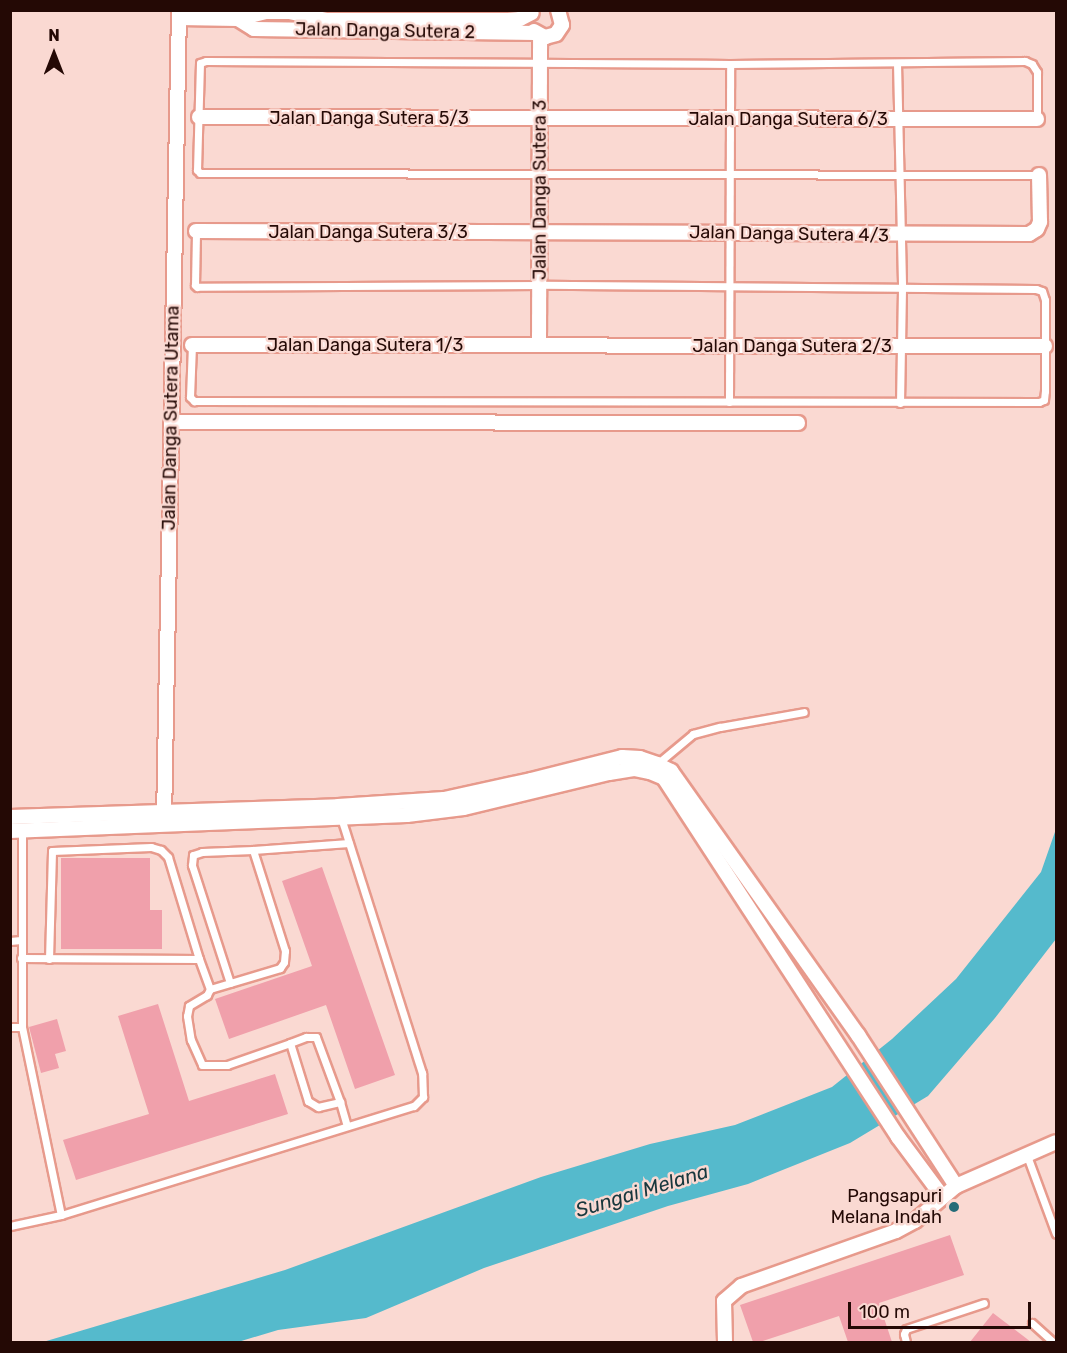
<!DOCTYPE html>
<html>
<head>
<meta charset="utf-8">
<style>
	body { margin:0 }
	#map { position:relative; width:1067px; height:1353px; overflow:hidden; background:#fad9d2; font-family:Rubik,sans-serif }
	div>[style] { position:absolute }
	.water>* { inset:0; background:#55bacc }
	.building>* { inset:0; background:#f0a0ab }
	.roads { filter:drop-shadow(2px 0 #e79a8c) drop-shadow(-2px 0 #e79a8c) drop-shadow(0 2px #e79a8c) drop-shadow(0 -2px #e79a8c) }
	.service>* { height:7px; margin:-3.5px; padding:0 3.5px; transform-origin:3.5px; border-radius:3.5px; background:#fff }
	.minor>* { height:14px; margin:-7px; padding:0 7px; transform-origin:7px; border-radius:7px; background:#fff }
	.dots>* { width:16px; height:16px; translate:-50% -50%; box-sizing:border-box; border:3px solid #fad9d2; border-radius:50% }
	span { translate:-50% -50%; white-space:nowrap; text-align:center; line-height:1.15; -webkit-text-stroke:5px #fad9d2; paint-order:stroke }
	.street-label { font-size:18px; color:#240905 }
	.poi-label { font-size:18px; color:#240905 }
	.right { translate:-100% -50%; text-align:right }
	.water-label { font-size:20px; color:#18383e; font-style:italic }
	.frame { position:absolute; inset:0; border:12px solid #240905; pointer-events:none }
	.north { position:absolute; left:24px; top:24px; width:60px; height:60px; -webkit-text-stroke:4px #fad9d2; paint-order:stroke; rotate:0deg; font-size:16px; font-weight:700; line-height:24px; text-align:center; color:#240905 }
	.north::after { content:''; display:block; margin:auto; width:21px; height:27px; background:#240905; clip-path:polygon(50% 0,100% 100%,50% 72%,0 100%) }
	.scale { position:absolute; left:848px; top:1302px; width:183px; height:27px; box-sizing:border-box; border:3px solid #240905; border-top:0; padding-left:8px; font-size:18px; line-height:21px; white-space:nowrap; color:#240905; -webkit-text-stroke:4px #fad9d2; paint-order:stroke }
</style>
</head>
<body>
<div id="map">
	<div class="water">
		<div style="clip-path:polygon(1056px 829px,1056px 939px,995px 1018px,928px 1096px,850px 1143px,748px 1184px,668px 1206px,484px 1268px,366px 1318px,278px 1330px,238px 1342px,43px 1342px,285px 1270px,541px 1177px,650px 1144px,735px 1125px,832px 1087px,892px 1039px,956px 979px,1041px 872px)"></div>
	</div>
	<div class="building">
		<div style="clip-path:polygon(61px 858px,150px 858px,150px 910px,162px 910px,162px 949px,61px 949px)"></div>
		<div style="clip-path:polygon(322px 867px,395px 1075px,355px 1089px,326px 1005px,229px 1039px,215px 999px,312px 966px,282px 881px)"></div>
		<div style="clip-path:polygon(158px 1004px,189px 1101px,275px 1074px,288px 1114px,76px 1180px,63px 1140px,149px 1114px,118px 1016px)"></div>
		<div style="clip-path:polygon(57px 1019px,66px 1051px,55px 1054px,59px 1068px,41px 1073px,29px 1027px)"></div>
		<div style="clip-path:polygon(950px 1235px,964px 1275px,879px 1303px,892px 1342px,848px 1342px,839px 1316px,760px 1342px,753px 1342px,740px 1305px)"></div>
		<div style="clip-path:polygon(993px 1313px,1031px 1342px,970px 1342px)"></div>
	</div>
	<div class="roads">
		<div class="service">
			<div style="left:897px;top:63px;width:226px;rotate:88.7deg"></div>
			<div style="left:902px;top:289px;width:114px;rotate:91deg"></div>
			<div style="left:1037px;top:119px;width:47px;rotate:-90deg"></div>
			<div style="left:1037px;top:72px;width:9px;rotate:-122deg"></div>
			<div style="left:1032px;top:64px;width:8px;rotate:-157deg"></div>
			<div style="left:1025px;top:61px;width:295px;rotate:179.4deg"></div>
			<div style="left:730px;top:64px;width:524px;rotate:-179.67deg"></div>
			<div style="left:206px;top:61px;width:6px;rotate:162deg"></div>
			<div style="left:200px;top:63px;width:107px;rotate:91.6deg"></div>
			<div style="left:197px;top:170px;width:4px;rotate:45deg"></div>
			<div style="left:200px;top:173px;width:839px;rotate:0.14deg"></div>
			<div style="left:192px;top:345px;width:52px;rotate:92.2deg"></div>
			<div style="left:190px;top:397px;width:6px;rotate:45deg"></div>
			<div style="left:194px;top:401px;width:845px;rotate:0.07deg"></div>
			<div style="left:1039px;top:402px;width:5px;rotate:-22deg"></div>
			<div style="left:1044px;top:400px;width:9px;rotate:-84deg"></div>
			<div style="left:1045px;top:391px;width:91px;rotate:-90deg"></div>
			<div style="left:1045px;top:300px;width:9px;rotate:-108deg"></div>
			<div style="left:1042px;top:291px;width:6px;rotate:-162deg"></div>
			<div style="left:1036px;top:289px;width:496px;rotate:-179.5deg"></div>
			<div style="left:540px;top:285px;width:343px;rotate:179.7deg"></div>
			<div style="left:197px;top:287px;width:3px;rotate:-135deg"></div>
			<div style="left:195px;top:285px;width:54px;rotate:-88.9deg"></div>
			<div style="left:729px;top:402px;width:338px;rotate:-89.8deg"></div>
			<div style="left:657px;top:764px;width:47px;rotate:-39.8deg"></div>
			<div style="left:693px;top:734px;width:28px;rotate:-15deg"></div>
			<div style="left:720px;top:727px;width:85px;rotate:-10.1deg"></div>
			<div style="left:22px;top:830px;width:197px;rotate:90deg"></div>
			<div style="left:22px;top:1027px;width:192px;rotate:78.3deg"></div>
			<div style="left:61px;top:1215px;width:369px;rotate:-17.2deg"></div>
			<div style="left:414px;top:1106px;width:13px;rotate:-45deg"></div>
			<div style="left:423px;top:1097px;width:24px;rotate:-92deg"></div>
			<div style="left:422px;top:1073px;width:269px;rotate:-107.6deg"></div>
			<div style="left:10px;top:941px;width:11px;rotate:-5deg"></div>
			<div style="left:21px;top:958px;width:178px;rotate:0.3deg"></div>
			<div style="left:199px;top:959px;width:32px;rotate:70deg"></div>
			<div style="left:210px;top:989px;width:7px;rotate:117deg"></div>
			<div style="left:207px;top:995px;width:21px;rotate:149deg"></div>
			<div style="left:189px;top:1006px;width:10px;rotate:101deg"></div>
			<div style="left:187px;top:1016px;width:24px;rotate:81deg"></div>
			<div style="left:191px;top:1040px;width:27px;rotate:66deg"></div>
			<div style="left:202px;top:1065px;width:25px"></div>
			<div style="left:227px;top:1065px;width:67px;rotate:-19.2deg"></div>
			<div style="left:290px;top:1043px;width:61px;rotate:72.8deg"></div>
			<div style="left:308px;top:1101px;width:12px;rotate:31deg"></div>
			<div style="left:318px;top:1107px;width:23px;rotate:-13deg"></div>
			<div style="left:340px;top:1102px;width:25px;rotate:74deg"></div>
			<div style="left:49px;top:959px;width:108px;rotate:-88.4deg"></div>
			<div style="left:52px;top:851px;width:99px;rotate:-2.3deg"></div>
			<div style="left:151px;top:847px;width:10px;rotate:17deg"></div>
			<div style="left:161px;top:850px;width:10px;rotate:45deg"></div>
			<div style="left:168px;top:857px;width:107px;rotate:73.1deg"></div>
			<div style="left:230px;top:983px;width:124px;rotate:-107.9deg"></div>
			<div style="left:192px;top:865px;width:10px;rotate:-84deg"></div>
			<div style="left:193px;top:855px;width:9px;rotate:-18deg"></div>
			<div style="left:202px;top:852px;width:51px;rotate:-2.2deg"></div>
			<div style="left:210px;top:989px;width:73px;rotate:-16.7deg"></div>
			<div style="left:280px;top:968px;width:7px;rotate:-56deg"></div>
			<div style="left:284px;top:962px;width:11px;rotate:-85deg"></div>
			<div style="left:285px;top:951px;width:106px;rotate:-107.6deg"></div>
			<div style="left:253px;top:850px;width:96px;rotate:-4.2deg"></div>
			<div style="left:10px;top:1027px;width:12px"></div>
			<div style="left:290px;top:1043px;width:17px;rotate:-21deg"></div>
			<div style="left:306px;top:1037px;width:10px"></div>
			<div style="left:316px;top:1037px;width:69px;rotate:69.7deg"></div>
			<div style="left:1026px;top:1153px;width:86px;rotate:69.7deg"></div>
			<div style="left:10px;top:1226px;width:52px;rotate:-12.2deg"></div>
			<div style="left:1032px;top:1323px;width:28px;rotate:42deg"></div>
			<div style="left:906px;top:1342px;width:8px;rotate:-104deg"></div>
			<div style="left:904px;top:1334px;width:5px;rotate:-68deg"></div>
			<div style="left:906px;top:1329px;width:82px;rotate:-18.4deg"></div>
		</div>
		<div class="minor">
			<div style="left:179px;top:18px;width:59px;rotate:1deg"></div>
			<div style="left:238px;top:19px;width:30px;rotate:-14deg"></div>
			<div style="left:267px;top:12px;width:22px"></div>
			<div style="left:289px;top:12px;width:40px;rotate:12deg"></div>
			<div style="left:328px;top:20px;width:180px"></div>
			<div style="left:508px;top:20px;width:12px;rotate:-5deg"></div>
			<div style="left:520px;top:19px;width:13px;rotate:-27deg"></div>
			<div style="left:238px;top:19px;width:19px;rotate:32deg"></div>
			<div style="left:254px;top:29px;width:281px;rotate:0.8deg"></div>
			<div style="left:534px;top:31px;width:13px;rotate:29deg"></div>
			<div style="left:545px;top:37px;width:11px;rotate:-15deg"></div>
			<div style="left:556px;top:34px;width:11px;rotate:-56deg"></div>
			<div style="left:562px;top:25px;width:16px;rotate:-105deg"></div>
			<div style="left:199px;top:117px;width:838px;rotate:0.14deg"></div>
			<div style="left:196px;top:231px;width:833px;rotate:0.21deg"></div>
			<div style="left:1029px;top:234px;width:9px;rotate:-32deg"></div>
			<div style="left:1037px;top:229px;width:8px;rotate:-67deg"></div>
			<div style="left:1040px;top:222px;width:47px;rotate:-91.2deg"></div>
			<div style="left:192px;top:345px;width:853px;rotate:0.07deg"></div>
			<div style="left:539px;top:345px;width:309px;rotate:-89.8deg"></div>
			<div style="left:171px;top:422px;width:627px;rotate:0.09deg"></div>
			<div style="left:10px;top:817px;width:328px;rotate:-1.9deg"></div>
			<div style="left:338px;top:806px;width:106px;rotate:-3.8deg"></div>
			<div style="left:444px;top:799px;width:89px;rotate:-12.3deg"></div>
			<div style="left:531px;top:780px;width:94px;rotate:-14.2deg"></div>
			<div style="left:622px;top:757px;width:18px;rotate:3deg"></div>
			<div style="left:640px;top:758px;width:18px;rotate:19deg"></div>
			<div style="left:657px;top:764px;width:16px;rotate:27deg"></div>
			<div style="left:671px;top:771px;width:324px;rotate:54.7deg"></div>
			<div style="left:858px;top:1035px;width:180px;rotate:57deg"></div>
			<div style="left:164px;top:821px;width:811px;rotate:-88.94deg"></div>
			<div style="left:10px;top:831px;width:397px;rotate:-2.3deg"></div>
			<div style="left:407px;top:815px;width:57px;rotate:-7deg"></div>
			<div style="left:464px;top:808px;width:149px;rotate:-13.6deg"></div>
			<div style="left:609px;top:773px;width:25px;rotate:-9deg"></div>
			<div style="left:634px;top:769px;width:16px;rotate:11deg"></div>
			<div style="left:650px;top:772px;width:15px;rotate:23deg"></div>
			<div style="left:664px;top:778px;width:429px;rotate:56.9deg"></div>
			<div style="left:898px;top:1137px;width:74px;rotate:53.3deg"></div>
			<div style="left:725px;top:1342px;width:41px;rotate:-91.4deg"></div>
			<div style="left:724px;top:1301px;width:23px;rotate:-41deg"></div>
			<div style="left:741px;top:1286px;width:164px;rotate:-19.5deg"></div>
			<div style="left:896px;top:1231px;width:21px;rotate:-28deg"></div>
			<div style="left:915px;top:1221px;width:54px;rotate:-40.5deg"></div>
			<div style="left:956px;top:1186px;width:109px;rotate:-23.7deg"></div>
		</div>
	</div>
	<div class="dots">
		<div style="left:954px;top:1207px;background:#236b78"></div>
	</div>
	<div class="street-label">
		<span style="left:385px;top:31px;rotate:1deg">Jalan Danga Sutera 2</span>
		<span style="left:369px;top:118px">Jalan Danga Sutera 5/3</span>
		<span style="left:788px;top:119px">Jalan Danga Sutera 6/3</span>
		<span style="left:540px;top:190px;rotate:-90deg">Jalan Danga Sutera 3</span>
		<span style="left:368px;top:232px">Jalan Danga Sutera 3/3</span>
		<span style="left:789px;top:234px;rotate:1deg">Jalan Danga Sutera 4/3</span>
		<span style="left:365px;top:345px">Jalan Danga Sutera 1/3</span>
		<span style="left:792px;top:346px">Jalan Danga Sutera 2/3</span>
		<span style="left:171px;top:418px;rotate:-89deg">Jalan Danga Sutera Utama</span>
	</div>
	<div class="poi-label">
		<span class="right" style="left:942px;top:1207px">Pangsapuri<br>Melana Indah</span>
	</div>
	<div class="water-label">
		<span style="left:642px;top:1191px;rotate:-17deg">Sungai Melana</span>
	</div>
	<div class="frame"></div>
	<div class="north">N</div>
	<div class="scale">100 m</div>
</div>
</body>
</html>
